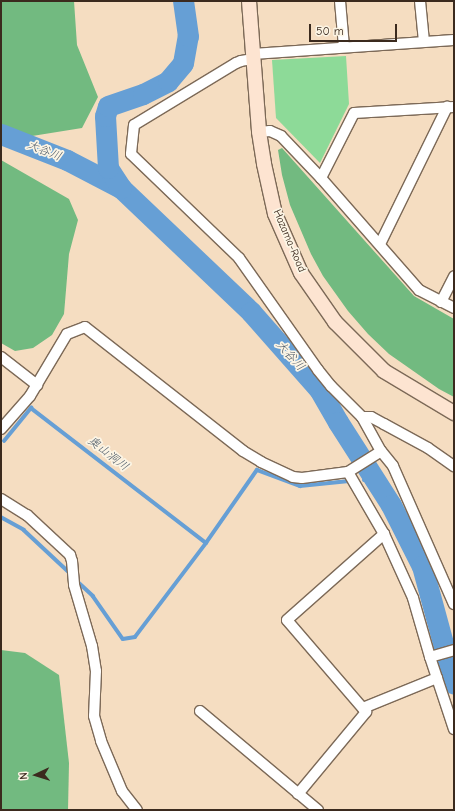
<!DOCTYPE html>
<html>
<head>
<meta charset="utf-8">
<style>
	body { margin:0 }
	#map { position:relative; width:455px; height:811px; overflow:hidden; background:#f5ddc1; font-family:"Comic Neue","Klee One",sans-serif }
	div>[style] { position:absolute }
	.green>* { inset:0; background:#8dda98 }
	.forest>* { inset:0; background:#72ba80 }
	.stream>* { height:3.5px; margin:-1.75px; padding:0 1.75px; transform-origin:1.75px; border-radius:1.75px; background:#669fd5 }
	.river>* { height:21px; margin:-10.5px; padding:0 10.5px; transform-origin:10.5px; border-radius:10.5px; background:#669fd5 }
	.roads { filter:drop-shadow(1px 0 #7c6957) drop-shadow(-1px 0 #7c6957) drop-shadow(0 1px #7c6957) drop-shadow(0 -1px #7c6957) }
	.street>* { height:10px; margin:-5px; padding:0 5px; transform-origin:5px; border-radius:5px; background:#fff }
	.secondary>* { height:14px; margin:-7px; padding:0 7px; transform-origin:7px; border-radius:7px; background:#fde4d1 }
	span { translate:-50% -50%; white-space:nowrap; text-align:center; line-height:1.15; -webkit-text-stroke:3.5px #fcf5e5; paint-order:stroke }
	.street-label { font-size:11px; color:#3b2a1e }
	.water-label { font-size:12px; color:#4c5967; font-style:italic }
	.frame { position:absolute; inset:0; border:2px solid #3b2a1e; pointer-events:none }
	.north { position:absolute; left:16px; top:755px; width:40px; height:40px; -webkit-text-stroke:3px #fcf5e5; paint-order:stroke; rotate:266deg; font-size:11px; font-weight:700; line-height:16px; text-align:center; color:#3b2a1e }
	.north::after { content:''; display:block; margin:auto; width:14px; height:18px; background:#3b2a1e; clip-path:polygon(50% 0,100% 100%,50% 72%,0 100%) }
	.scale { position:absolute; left:309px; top:24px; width:88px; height:18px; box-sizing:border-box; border:2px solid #3b2a1e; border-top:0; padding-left:5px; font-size:12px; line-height:14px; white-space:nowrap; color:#3b2a1e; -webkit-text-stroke:3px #fcf5e5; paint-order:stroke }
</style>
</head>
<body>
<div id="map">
	<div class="green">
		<div style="clip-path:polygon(346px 56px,349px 104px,320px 163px,276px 118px,272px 60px)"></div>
	</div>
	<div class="forest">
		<div style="clip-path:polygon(1px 1px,74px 1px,77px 45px,98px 97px,82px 128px,1px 141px)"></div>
		<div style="clip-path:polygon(282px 148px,414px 296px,454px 319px,454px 397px,439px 389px,389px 354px,368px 334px,348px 311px,323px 276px,311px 254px,290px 205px,282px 175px,278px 150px)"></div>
		<div style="clip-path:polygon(1px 160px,69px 199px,78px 220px,69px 254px,64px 314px,52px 335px,33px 348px,15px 351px,1px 343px)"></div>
		<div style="clip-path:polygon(1px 650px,25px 653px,59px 675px,69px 763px,68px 810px,1px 810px)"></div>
	</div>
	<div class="stream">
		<div style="left:4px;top:441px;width:43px;rotate:-50.7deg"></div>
		<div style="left:31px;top:408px;width:221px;rotate:37.6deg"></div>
		<div style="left:364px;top:480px;width:11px;rotate:-10deg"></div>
		<div style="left:1px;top:517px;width:26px;rotate:29deg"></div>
		<div style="left:24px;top:530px;width:64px;rotate:43.1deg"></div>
		<div style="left:75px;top:579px;width:25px;rotate:43deg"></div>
		<div style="left:93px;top:596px;width:52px;rotate:55.1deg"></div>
		<div style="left:123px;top:639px;width:12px;rotate:-9deg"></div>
		<div style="left:135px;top:637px;width:118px;rotate:-52.9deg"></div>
		<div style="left:206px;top:543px;width:89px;rotate:-55.1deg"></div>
		<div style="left:257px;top:470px;width:46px;rotate:20.4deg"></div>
		<div style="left:300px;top:486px;width:49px;rotate:-5.8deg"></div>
	</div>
	<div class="river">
		<div style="left:1px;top:134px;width:71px;rotate:21.5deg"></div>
		<div style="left:67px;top:160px;width:61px;rotate:27.4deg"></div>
		<div style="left:121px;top:188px;width:180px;rotate:43.6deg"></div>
		<div style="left:251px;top:312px;width:103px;rotate:48.6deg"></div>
		<div style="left:319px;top:389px;width:38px;rotate:60deg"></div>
		<div style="left:338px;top:422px;width:98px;rotate:57.4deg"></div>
		<div style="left:391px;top:505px;width:68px;rotate:63.1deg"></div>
		<div style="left:422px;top:566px;width:122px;rotate:74.8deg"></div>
		<div style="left:121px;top:188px;width:24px;rotate:-123deg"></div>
		<div style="left:108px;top:168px;width:52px;rotate:-93.3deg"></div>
		<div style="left:105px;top:116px;width:10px;rotate:-73deg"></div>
		<div style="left:108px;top:106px;width:37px;rotate:-19deg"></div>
		<div style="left:143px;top:94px;width:28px;rotate:-27deg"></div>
		<div style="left:168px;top:81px;width:23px;rotate:-50deg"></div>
		<div style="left:183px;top:63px;width:27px;rotate:-80deg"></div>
		<div style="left:188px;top:36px;width:35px;rotate:-98deg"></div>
	</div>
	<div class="roads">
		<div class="street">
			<div style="left:340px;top:1px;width:46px;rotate:85deg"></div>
			<div style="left:420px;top:1px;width:41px;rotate:84.4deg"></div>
			<div style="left:253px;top:54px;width:201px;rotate:-4deg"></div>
			<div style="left:253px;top:59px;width:12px;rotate:171deg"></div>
			<div style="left:241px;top:61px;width:5px;rotate:158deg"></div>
			<div style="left:236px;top:63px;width:119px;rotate:148.7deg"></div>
			<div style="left:134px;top:125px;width:29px;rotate:96deg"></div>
			<div style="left:131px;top:154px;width:150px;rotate:43.9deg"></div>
			<div style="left:239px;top:258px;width:137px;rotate:54.8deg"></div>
			<div style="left:318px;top:370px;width:21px;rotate:51deg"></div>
			<div style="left:331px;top:386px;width:44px;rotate:45deg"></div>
			<div style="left:362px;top:417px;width:39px;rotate:61deg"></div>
			<div style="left:381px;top:451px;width:19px;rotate:51deg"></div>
			<div style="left:393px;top:466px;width:151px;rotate:66.2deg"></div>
			<div style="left:259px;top:132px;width:11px;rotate:-5deg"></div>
			<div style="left:270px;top:131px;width:12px;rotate:24deg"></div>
			<div style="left:281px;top:136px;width:58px;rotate:46.4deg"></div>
			<div style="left:321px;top:178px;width:149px;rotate:48.8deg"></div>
			<div style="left:419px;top:290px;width:39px;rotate:27deg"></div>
			<div style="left:321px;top:178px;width:73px;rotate:-63.1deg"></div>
			<div style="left:354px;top:113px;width:100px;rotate:-3.4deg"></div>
			<div style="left:380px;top:244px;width:153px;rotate:-63.9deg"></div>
			<div style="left:441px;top:302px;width:29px;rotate:-63deg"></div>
			<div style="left:1px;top:357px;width:46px;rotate:37.9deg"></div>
			<div style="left:362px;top:417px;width:9px"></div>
			<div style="left:371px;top:417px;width:15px;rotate:28deg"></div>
			<div style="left:384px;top:424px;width:50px;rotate:28.6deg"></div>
			<div style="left:428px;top:448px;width:32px;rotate:35deg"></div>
			<div style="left:1px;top:429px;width:44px;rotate:-48.7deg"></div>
			<div style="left:30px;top:396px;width:72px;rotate:-59.2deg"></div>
			<div style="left:67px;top:334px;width:19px;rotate:-21deg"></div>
			<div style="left:85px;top:327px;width:201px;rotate:38.1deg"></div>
			<div style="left:243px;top:451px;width:21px;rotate:31deg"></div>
			<div style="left:261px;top:462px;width:35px;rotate:25deg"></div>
			<div style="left:293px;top:477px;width:9px;rotate:6deg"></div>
			<div style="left:302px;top:478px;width:46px;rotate:-7.4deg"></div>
			<div style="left:348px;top:472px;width:39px;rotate:-32deg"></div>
			<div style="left:348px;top:472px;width:72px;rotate:59.9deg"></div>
			<div style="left:384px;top:534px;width:70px;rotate:65.6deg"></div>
			<div style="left:413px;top:598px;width:61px;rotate:73.9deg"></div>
			<div style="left:430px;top:657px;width:76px;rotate:71.6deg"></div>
			<div style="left:1px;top:499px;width:31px;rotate:32deg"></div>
			<div style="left:27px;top:515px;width:59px;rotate:42.9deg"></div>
			<div style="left:70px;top:555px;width:6px;rotate:72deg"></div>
			<div style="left:72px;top:561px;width:24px;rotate:85deg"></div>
			<div style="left:74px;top:585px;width:64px;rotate:73.6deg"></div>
			<div style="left:92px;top:646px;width:25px;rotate:81deg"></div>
			<div style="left:96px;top:671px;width:45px;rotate:92.5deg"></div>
			<div style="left:94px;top:716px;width:26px;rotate:74deg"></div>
			<div style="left:101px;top:741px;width:54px;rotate:67.2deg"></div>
			<div style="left:122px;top:791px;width:24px;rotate:52deg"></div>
			<div style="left:430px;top:657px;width:25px;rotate:-16deg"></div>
			<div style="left:363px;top:708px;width:80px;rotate:-22.1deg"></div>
			<div style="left:200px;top:711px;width:154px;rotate:40deg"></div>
			<div style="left:298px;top:794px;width:107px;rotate:-50.3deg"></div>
			<div style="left:366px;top:712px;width:121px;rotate:-130.7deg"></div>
			<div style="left:287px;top:620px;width:130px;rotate:-41.6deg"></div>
		</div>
		<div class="secondary">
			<div style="left:249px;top:1px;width:131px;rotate:85.6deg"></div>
			<div style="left:259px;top:132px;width:32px;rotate:81deg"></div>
			<div style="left:264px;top:164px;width:51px;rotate:77.6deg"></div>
			<div style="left:275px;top:214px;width:64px;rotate:66.2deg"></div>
			<div style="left:301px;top:273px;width:60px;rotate:55.2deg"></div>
			<div style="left:335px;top:322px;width:69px;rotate:45deg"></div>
			<div style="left:384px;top:371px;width:82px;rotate:31deg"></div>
		</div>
	</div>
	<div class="street-label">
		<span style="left:289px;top:241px;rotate:67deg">Hazama-Road</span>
	</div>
	<div class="water-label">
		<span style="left:44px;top:151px;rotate:22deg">大谷川</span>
		<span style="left:290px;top:356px;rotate:48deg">大谷川</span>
		<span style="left:108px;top:454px;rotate:38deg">奥山洞川</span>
	</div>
	<div class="frame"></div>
	<div class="north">N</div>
	<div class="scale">50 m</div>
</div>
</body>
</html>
